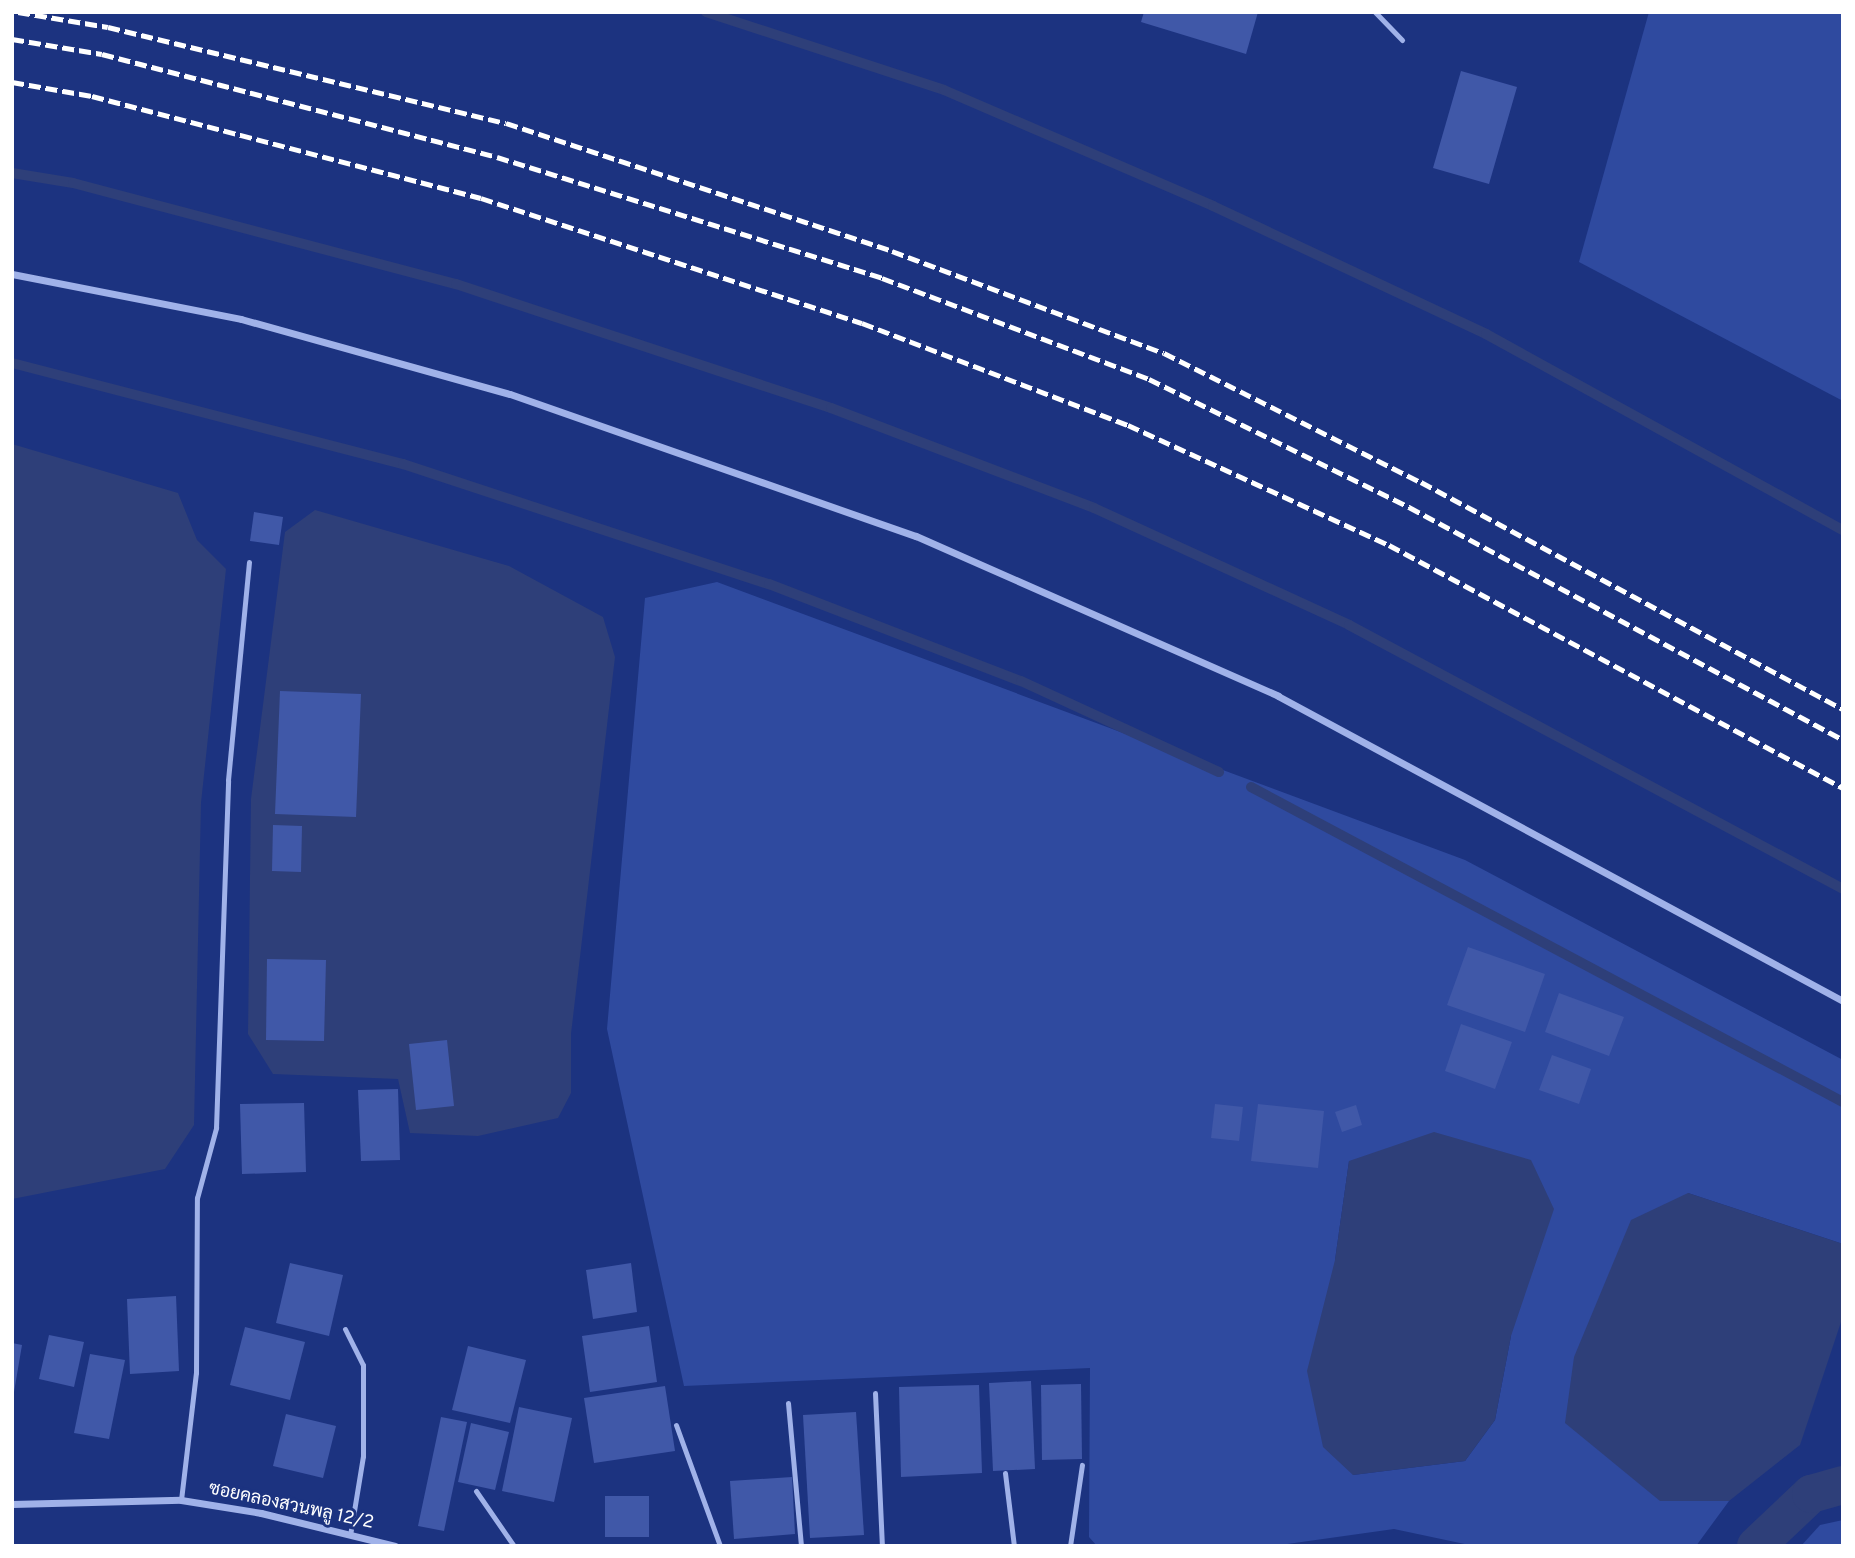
<!DOCTYPE html>
<html>
<head>
<meta charset="utf-8">
<style>
	body { margin:0 }
	#map { position:relative; width:1855px; height:1558px; overflow:hidden; background:#1c3380; font-family:Overpass,Sarabun,sans-serif }
	div>[style] { position:absolute }
	.green>* { inset:0; background:#2f4a9f }
	.water>* { inset:0; background:#2e3f79 }
	.stream>* { height:10px; margin:-5px; padding:0 5px; transform-origin:5px; border-radius:5px; background:#2e3f79 }
	.canal>* { height:38px; margin:-19px; padding:0 19px; transform-origin:19px; border-radius:19px; background:#2e3f79 }
	.building>* { inset:0; background:#4058a8 }
	.lane>* { height:5px; margin:-2.5px; padding:0 2.5px; transform-origin:2.5px; border-radius:2.5px; background:#a0b2e9 }
	.street>* { height:7px; margin:-3.5px; padding:0 3.5px; transform-origin:3.5px; border-radius:3.5px; background:#a0b2e9 }
	.rail>* { height:5px; margin-top:-2.5px; transform-origin:0; background:repeating-linear-gradient(90deg,#fff 0 12px,transparent 0 17px) }
	span { translate:-50% -50%; white-space:nowrap; text-align:center; line-height:1.15; -webkit-text-stroke:6px #1c3380; paint-order:stroke }
	.street-label { font-size:18px; color:#fff }
	.frame { position:absolute; inset:0; border:14px solid #fff; pointer-events:none }
</style>
</head>
<body>
<div id="map">
	<div class="green">
		<div style="clip-path:polygon(1649px 12px,1843px 12px,1843px 401px,1579px 262px)"></div>
		<div style="clip-path:polygon(evenodd,717px 582px,1465px 860px,1843px 1060px,1843px 1244px,1688px 1193px,1660px 1501px,1729px 1501px,1696px 1546px,1474px 1546px,1394px 1529px,1273px 1546px,1097px 1546px,1089px 1537px,1090px 1368px,684px 1386px,607px 1029px,645px 598px,717px 582px,1349px 1161px,1511px 1336px,1495px 1420px,1465px 1461px,1353px 1475px,1335px 1260px,1349px 1161px)"></div>
		<div style="clip-path:polygon(1843px 1520px,1843px 1546px,1801px 1546px,1820px 1525px)"></div>
	</div>
	<div class="water">
		<div style="clip-path:polygon(12px 444px,178px 493px,197px 540px,226px 569px,201px 803px,194px 1125px,165px 1169px,12px 1199px)"></div>
		<div style="clip-path:polygon(315px 510px,509px 566px,603px 617px,615px 657px,571px 1034px,571px 1093px,558px 1118px,478px 1136px,410px 1133px,398px 1079px,273px 1074px,248px 1034px,251px 799px,285px 532px)"></div>
		<div style="clip-path:polygon(1434px 1132px,1531px 1160px,1554px 1209px,1511px 1336px,1495px 1420px,1465px 1461px,1353px 1475px,1323px 1447px,1307px 1371px,1335px 1260px,1349px 1161px)"></div>
		<div style="clip-path:polygon(1688px 1193px,1843px 1244px,1843px 1316px,1800px 1445px,1729px 1501px,1660px 1501px,1565px 1423px,1574px 1357px,1631px 1220px)"></div>
	</div>
	<div class="stream">
		<div style="left:706px;top:12px;width:250px;rotate:18.1deg"></div>
		<div style="left:944px;top:90px;width:293px;rotate:23.3deg"></div>
		<div style="left:1213px;top:206px;width:302px;rotate:25.1deg"></div>
		<div style="left:1486px;top:334px;width:407px;rotate:28.8deg"></div>
		<div style="left:12px;top:173px;width:62px;rotate:9.3deg"></div>
		<div style="left:73px;top:183px;width:396px;rotate:14.8deg"></div>
		<div style="left:456px;top:284px;width:395px;rotate:18.3deg"></div>
		<div style="left:831px;top:408px;width:281px;rotate:20.8deg"></div>
		<div style="left:1094px;top:508px;width:281px;rotate:24.6deg"></div>
		<div style="left:1349px;top:625px;width:560px;rotate:28.12deg"></div>
		<div style="left:12px;top:363px;width:404px;rotate:14.5deg"></div>
		<div style="left:403px;top:464px;width:385px;rotate:18.2deg"></div>
		<div style="left:769px;top:584px;width:270px;rotate:21.1deg"></div>
		<div style="left:1021px;top:681px;width:218px;rotate:24.7deg"></div>
		<div style="left:1251px;top:787px;width:671px;rotate:28.02deg"></div>
	</div>
	<div class="canal">
		<div style="left:1756px;top:1546px;width:76px;rotate:-43.4deg"></div>
		<div style="left:1811px;top:1494px;width:33px;rotate:-16deg"></div>
	</div>
	<div class="building">
		<div style="clip-path:polygon(1144px 12px,1258px 12px,1246px 54px,1141px 22px)"></div>
		<div style="clip-path:polygon(1461px 71px,1517px 87px,1489px 184px,1433px 168px)"></div>
		<div style="clip-path:polygon(254px 512px,283px 517px,279px 545px,250px 541px)"></div>
		<div style="clip-path:polygon(280px 691px,361px 694px,356px 817px,275px 814px)"></div>
		<div style="clip-path:polygon(273px 825px,302px 826px,301px 872px,272px 871px)"></div>
		<div style="clip-path:polygon(1468px 947px,1545px 974px,1525px 1032px,1447px 1005px)"></div>
		<div style="clip-path:polygon(267px 959px,326px 960px,324px 1041px,266px 1040px)"></div>
		<div style="clip-path:polygon(1559px 993px,1624px 1017px,1609px 1056px,1545px 1032px)"></div>
		<div style="clip-path:polygon(1461px 1024px,1512px 1042px,1495px 1089px,1445px 1071px)"></div>
		<div style="clip-path:polygon(447px 1040px,454px 1106px,416px 1110px,409px 1044px)"></div>
		<div style="clip-path:polygon(1552px 1055px,1591px 1069px,1579px 1104px,1539px 1090px)"></div>
		<div style="clip-path:polygon(398px 1089px,400px 1160px,361px 1161px,358px 1090px)"></div>
		<div style="clip-path:polygon(304px 1103px,306px 1172px,242px 1174px,240px 1104px)"></div>
		<div style="clip-path:polygon(1215px 1104px,1243px 1107px,1239px 1141px,1211px 1138px)"></div>
		<div style="clip-path:polygon(1258px 1104px,1324px 1111px,1318px 1168px,1251px 1161px)"></div>
		<div style="clip-path:polygon(1356px 1105px,1362px 1125px,1342px 1132px,1335px 1112px)"></div>
		<div style="clip-path:polygon(290px 1263px,343px 1275px,329px 1336px,276px 1323px)"></div>
		<div style="clip-path:polygon(631px 1263px,637px 1312px,593px 1319px,586px 1270px)"></div>
		<div style="clip-path:polygon(176px 1296px,179px 1371px,130px 1374px,127px 1299px)"></div>
		<div style="clip-path:polygon(649px 1326px,657px 1382px,590px 1392px,582px 1336px)"></div>
		<div style="clip-path:polygon(245px 1327px,305px 1342px,290px 1400px,230px 1385px)"></div>
		<div style="clip-path:polygon(49px 1335px,84px 1342px,74px 1387px,39px 1379px)"></div>
		<div style="clip-path:polygon(12px 1343px,22px 1345px,14px 1392px,12px 1392px)"></div>
		<div style="clip-path:polygon(468px 1346px,526px 1360px,510px 1423px,452px 1410px)"></div>
		<div style="clip-path:polygon(90px 1354px,125px 1360px,109px 1439px,74px 1433px)"></div>
		<div style="clip-path:polygon(1031px 1381px,1035px 1469px,993px 1471px,989px 1383px)"></div>
		<div style="clip-path:polygon(1081px 1384px,1082px 1459px,1042px 1460px,1041px 1385px)"></div>
		<div style="clip-path:polygon(979px 1385px,982px 1473px,901px 1477px,899px 1387px)"></div>
		<div style="clip-path:polygon(665px 1386px,675px 1451px,594px 1463px,584px 1398px)"></div>
		<div style="clip-path:polygon(519px 1407px,572px 1418px,554px 1502px,502px 1491px)"></div>
		<div style="clip-path:polygon(856px 1412px,864px 1535px,810px 1538px,803px 1415px)"></div>
		<div style="clip-path:polygon(286px 1414px,336px 1426px,323px 1478px,273px 1466px)"></div>
		<div style="clip-path:polygon(441px 1417px,467px 1422px,444px 1531px,418px 1526px)"></div>
		<div style="clip-path:polygon(471px 1423px,509px 1432px,495px 1490px,458px 1482px)"></div>
		<div style="clip-path:polygon(792px 1477px,795px 1534px,734px 1539px,730px 1481px)"></div>
		<div style="clip-path:polygon(605px 1496px,649px 1496px,649px 1537px,605px 1537px)"></div>
	</div>
	<div class="lane">
		<div style="left:1375px;top:12px;width:39px;rotate:46deg"></div>
		<div style="left:345px;top:1329px;width:40px;rotate:63.4deg"></div>
		<div style="left:363px;top:1365px;width:91px;rotate:90deg"></div>
		<div style="left:363px;top:1456px;width:80px;rotate:99.3deg"></div>
		<div style="left:875px;top:1393px;width:153px;rotate:87.4deg"></div>
		<div style="left:788px;top:1403px;width:144px;rotate:84.8deg"></div>
		<div style="left:676px;top:1425px;width:129px;rotate:70deg"></div>
		<div style="left:1005px;top:1473px;width:74px;rotate:83deg"></div>
		<div style="left:476px;top:1491px;width:67px;rotate:55.4deg"></div>
		<div style="left:181px;top:1500px;width:128px;rotate:-83.3deg"></div>
		<div style="left:196px;top:1373px;width:175px;rotate:-89.7deg"></div>
		<div style="left:197px;top:1198px;width:73px;rotate:-74.8deg"></div>
		<div style="left:216px;top:1128px;width:348px;rotate:-88deg"></div>
		<div style="left:228px;top:780px;width:219px;rotate:-84.5deg"></div>
		<div style="left:1070px;top:1546px;width:82px;rotate:-81.6deg"></div>
	</div>
	<div class="street">
		<div style="left:12px;top:274px;width:233px;rotate:11.1deg"></div>
		<div style="left:241px;top:319px;width:279px;rotate:15.6deg"></div>
		<div style="left:510px;top:394px;width:430px;rotate:19.3deg"></div>
		<div style="left:916px;top:536px;width:396px;rotate:23.8deg"></div>
		<div style="left:1278px;top:696px;width:642px;rotate:28.36deg"></div>
		<div style="left:12px;top:1504px;width:169px;rotate:-1.4deg"></div>
		<div style="left:181px;top:1500px;width:81px;rotate:9.2deg"></div>
		<div style="left:261px;top:1513px;width:138px;rotate:13.8deg"></div>
	</div>
	<div class="rail">
		<div style="left:18px;top:12px;width:91px;rotate:9.5deg"></div>
		<div style="left:108px;top:27px;width:409px;rotate:13.6deg"></div>
		<div style="left:506px;top:123px;width:407px;rotate:18.3deg"></div>
		<div style="left:892px;top:251px;width:290px;rotate:20.6deg"></div>
		<div style="left:1164px;top:353px;width:288px;rotate:26.7deg"></div>
		<div style="left:1421px;top:482px;width:479px;rotate:28.3deg"></div>
		<div style="left:12px;top:39px;width:91px;rotate:9.5deg"></div>
		<div style="left:102px;top:54px;width:408px;rotate:14.6deg"></div>
		<div style="left:497px;top:157px;width:404px;rotate:17.4deg"></div>
		<div style="left:882px;top:278px;width:285px;rotate:20.7deg"></div>
		<div style="left:1149px;top:379px;width:290px;rotate:26.2deg"></div>
		<div style="left:1409px;top:507px;width:493px;rotate:28.2deg"></div>
		<div style="left:12px;top:82px;width:81px;rotate:9.9deg"></div>
		<div style="left:92px;top:96px;width:402px;rotate:14.7deg"></div>
		<div style="left:481px;top:198px;width:401px;rotate:18.2deg"></div>
		<div style="left:862px;top:323px;width:285px;rotate:21deg"></div>
		<div style="left:1128px;top:425px;width:287px;rotate:24.7deg"></div>
		<div style="left:1389px;top:545px;width:515px;rotate:28.16deg"></div>
	</div>
	<div class="street-label">
		<span style="left:291px;top:1507px;rotate:12deg">ซอยคลองสวนพลู 12/2</span>
	</div>
	<div class="frame"></div>
</div>
</body>
</html>
